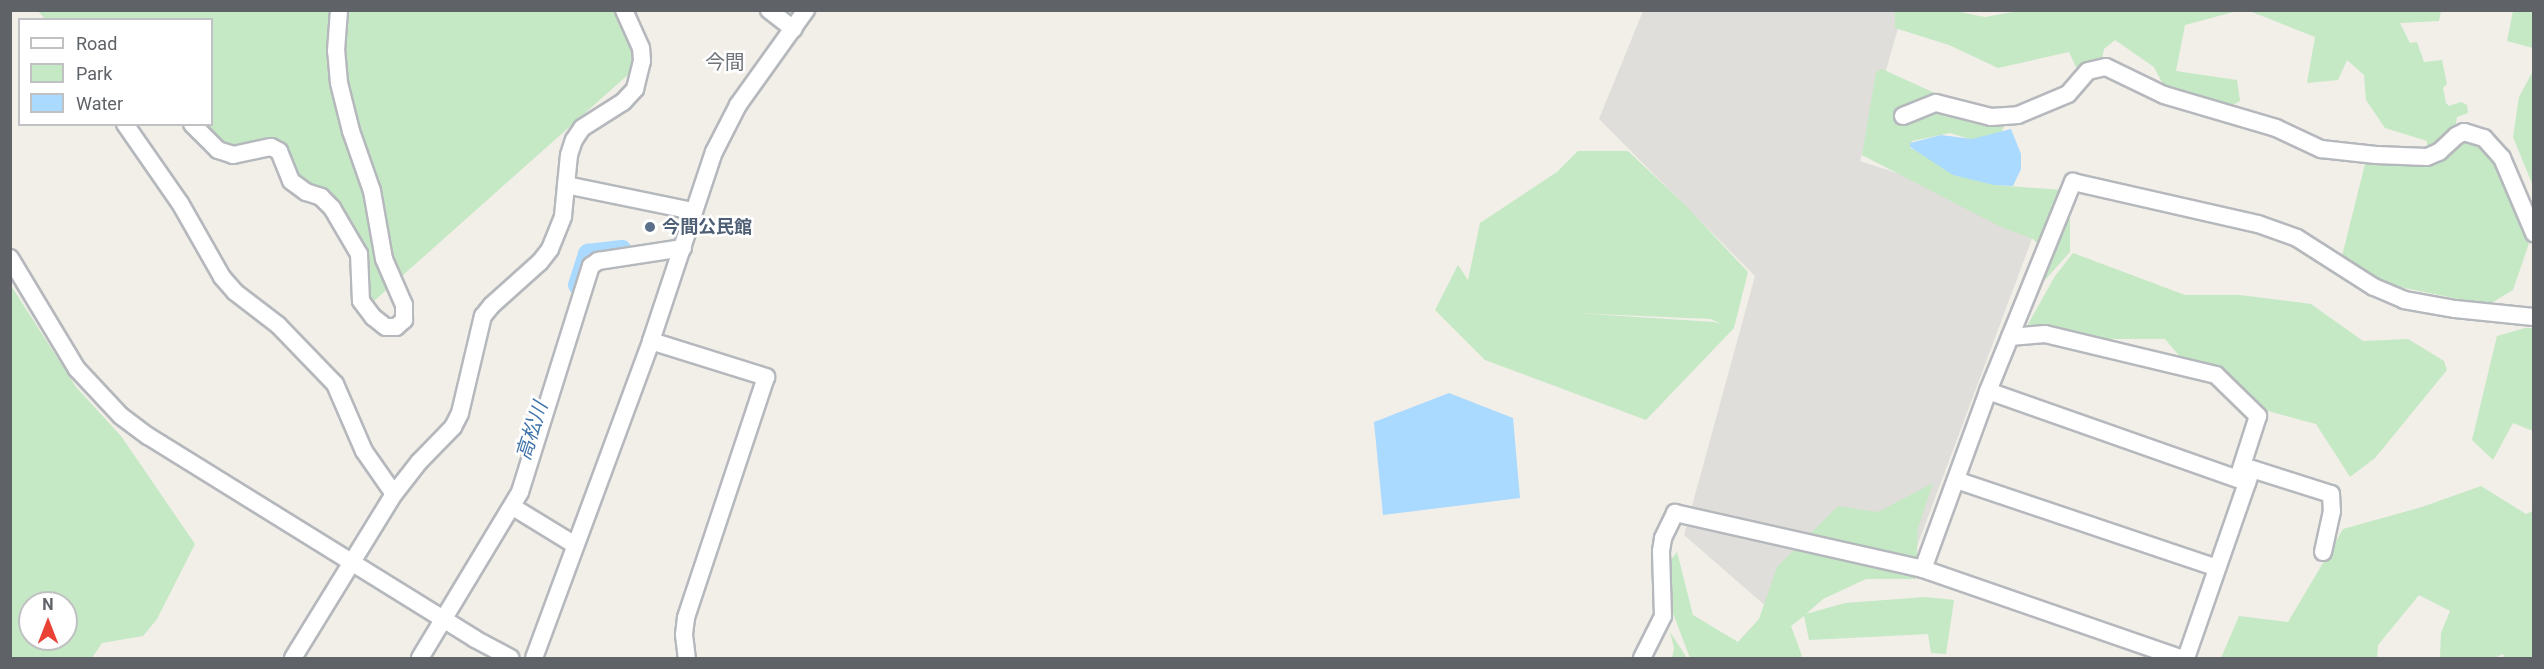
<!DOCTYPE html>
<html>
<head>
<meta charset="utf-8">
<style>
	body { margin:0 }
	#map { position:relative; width:2544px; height:669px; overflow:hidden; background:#f1efe8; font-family:Roboto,"Noto Sans JP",sans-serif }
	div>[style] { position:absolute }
	.industrial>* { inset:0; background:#e0deda }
	.green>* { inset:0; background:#c5e8c5 }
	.water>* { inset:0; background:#aadaff }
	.river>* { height:20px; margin:-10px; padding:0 10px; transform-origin:10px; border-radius:10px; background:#aadaff }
	.roads { filter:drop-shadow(2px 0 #b5b8bc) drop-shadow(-2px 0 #b5b8bc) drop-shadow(0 2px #b5b8bc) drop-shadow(0 -2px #b5b8bc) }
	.minor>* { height:16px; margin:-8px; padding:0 8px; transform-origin:8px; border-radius:8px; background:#fff }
	.dots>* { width:16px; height:16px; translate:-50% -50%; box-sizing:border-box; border:3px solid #fff; border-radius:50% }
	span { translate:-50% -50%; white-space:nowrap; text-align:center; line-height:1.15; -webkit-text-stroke:5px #fff; paint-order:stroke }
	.service-label { font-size:18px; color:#4e5e75; font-weight:700 }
	.left { translate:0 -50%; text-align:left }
	.neighbourhood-label { font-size:20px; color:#70757a }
	.water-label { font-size:20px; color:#4174aa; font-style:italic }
	.frame { position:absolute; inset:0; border:12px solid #5f6368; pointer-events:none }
	.legend { position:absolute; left:18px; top:18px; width:195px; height:108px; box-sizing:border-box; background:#fff; border:2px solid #bfc1c3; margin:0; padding:8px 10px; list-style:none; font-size:18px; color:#5f6368 }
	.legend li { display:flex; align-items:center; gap:12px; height:30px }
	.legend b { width:30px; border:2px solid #bfc1c3 }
	.north { position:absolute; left:18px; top:591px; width:60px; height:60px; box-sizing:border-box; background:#fff; border:2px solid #bfc1c3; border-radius:50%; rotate:0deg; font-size:16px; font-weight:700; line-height:24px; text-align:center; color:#5f6368 }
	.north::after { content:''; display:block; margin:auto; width:21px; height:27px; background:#ea4335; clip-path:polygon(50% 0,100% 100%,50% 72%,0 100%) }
</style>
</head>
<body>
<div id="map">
	<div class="industrial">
		<div style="clip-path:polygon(1643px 11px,1903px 11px,1860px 161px,2039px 220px,1913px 557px,1776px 615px,1684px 535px,1755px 276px,1599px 119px)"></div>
	</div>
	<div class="green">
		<div style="clip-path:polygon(2024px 10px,2237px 11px,2185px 25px,2176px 71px,2237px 80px,2240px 101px,2227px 108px,2166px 90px,2154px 67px,2115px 40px,2104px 49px,2101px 64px,2078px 71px,2069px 52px,1998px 68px,1949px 45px,1895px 28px,1895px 11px,1955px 11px,1985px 17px)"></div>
		<div style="clip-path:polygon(2263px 10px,2441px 11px,2439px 21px,2400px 23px,2410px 43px,2417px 42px,2424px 62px,2442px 60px,2447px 84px,2443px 88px,2446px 103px,2449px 106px,2461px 102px,2467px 105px,2468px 113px,2457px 117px,2455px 128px,2438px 144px,2427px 149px,2427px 141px,2385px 128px,2366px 100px,2364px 75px,2347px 60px,2338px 80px,2307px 83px,2315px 37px,2252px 12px)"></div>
		<div style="clip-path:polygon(38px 11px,623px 11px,639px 65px,366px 308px,359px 254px,279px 152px,233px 155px,194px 125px,212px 124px,212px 20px,45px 19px)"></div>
		<div style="clip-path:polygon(2513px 11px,2533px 11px,2533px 48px,2507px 41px)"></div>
		<div style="clip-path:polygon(1882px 69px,1983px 115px,2008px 117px,2000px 136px,1990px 145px,1950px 133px,1912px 141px,1910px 148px,1994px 185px,2062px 190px,2040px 246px,2033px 239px,2001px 227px,1862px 155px,1876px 72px)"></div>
		<div style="clip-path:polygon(2533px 71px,2533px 186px,2513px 137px,2519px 97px)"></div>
		<div style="clip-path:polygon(2460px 140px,2480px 146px,2498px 166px,2529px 243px,2513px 290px,2488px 305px,2385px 284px,2342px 256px,2365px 164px,2429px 161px)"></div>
		<div style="clip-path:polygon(evenodd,1578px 151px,1628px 151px,1685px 205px,1748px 272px,1734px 328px,1646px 420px,1485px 360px,1435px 310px,1458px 265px,1468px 280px,1480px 223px,1557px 172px,1578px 151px,1575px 313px,1710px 319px,1722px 324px,1714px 322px,1575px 313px)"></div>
		<div style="clip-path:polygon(2070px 208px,2070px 252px,2036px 290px)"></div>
		<div style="clip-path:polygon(2073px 253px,2185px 295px,2240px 295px,2311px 304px,2363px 341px,2408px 339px,2444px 361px,2447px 370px,2375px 458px,2350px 477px,2316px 424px,2268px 411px,2216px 372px,2187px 365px,2165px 339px,2100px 339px,2027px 326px,2055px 276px)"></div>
		<div style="clip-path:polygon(evenodd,10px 284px,76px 387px,121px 436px,195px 544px,157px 619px,143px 636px,102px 643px,92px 658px,11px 658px,10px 284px,30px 603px,66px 603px,66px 639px,30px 639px,30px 603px)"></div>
		<div style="clip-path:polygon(2525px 328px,2533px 328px,2533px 431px,2513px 423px,2493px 460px,2472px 440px,2497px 336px)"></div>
		<div style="clip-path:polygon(1933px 483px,1918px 528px,1916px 579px,1866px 579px,1823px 599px,1806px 614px,1845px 603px,1925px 597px,1954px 600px,1946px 654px,1931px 653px,1928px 634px,1809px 640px,1804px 616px,1791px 626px,1802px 656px,1799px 658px,1690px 658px,1671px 608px,1670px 561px,1677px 552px,1693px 615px,1738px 642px,1759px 619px,1777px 567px,1838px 506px,1878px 512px)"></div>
		<div style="clip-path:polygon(2481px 486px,2526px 514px,2533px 511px,2533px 658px,2504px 658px,2503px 654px,2494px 658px,2440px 658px,2441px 633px,2450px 611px,2419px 595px,2378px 645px,2377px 658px,2221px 658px,2239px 616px,2288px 622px,2343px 529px,2422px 507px)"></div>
		<div style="clip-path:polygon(1670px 632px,1687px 658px,1672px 658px,1674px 648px)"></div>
	</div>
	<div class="water">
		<div style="clip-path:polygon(2011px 129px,2021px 154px,2021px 169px,2013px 186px,1994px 185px,1953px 175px,1910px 147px,1910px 143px,1941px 135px,1972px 139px)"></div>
		<div style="clip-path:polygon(1449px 393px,1513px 418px,1520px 498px,1383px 515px,1374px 422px)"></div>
	</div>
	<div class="river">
		<div style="left:578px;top:285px;width:33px;rotate:-72deg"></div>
		<div style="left:588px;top:254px;width:34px;rotate:-7deg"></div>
	</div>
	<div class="roads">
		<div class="minor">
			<div style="left:769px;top:10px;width:31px;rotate:38deg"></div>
			<div style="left:1903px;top:116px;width:35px;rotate:-22deg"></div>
			<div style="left:1936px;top:103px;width:57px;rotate:14.3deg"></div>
			<div style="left:1991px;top:117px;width:27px;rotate:-4deg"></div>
			<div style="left:2018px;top:115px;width:54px;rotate:-22.8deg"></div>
			<div style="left:2068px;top:94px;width:30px;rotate:-49deg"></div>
			<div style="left:2088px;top:71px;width:18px;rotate:-13deg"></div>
			<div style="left:2106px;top:67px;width:64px;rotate:25.8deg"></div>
			<div style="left:2164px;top:95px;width:117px;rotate:16.4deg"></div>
			<div style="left:2276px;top:128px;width:50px;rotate:25deg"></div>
			<div style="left:2321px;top:149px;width:55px;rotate:6.2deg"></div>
			<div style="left:2376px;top:155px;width:51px;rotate:2.2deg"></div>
			<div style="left:2427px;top:157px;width:13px;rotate:-23deg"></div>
			<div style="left:2439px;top:152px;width:23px;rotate:-43deg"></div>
			<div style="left:2456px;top:136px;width:9px;rotate:-27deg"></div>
			<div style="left:2464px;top:132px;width:21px;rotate:17deg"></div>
			<div style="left:2484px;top:138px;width:27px;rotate:48deg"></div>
			<div style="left:2502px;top:158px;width:82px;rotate:66.9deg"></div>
			<div style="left:125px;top:124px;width:96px;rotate:55.2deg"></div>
			<div style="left:180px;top:203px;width:85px;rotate:60.4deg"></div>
			<div style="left:222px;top:277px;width:20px;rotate:49deg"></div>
			<div style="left:235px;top:292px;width:54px;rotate:37.5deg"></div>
			<div style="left:278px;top:325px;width:82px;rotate:46deg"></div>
			<div style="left:335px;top:384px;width:73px;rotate:66.6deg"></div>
			<div style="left:364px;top:451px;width:52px;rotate:55.1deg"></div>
			<div style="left:192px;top:124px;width:37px;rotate:45deg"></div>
			<div style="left:218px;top:150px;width:16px;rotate:18deg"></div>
			<div style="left:233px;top:155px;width:39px;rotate:-12deg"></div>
			<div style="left:271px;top:147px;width:9px;rotate:27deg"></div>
			<div style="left:279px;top:151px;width:32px;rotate:68deg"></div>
			<div style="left:291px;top:181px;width:19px;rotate:36deg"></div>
			<div style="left:306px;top:192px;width:16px;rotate:18deg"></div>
			<div style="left:321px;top:197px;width:16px;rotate:45deg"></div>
			<div style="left:332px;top:208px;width:53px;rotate:59.6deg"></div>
			<div style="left:359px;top:254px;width:47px;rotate:87.6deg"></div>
			<div style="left:361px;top:301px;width:20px;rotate:53deg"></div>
			<div style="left:373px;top:317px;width:16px;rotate:38deg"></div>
			<div style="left:386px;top:327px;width:10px"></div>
			<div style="left:396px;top:327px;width:11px;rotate:-41deg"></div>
			<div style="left:404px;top:320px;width:15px;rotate:-90deg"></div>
			<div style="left:404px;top:305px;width:50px;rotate:-113.5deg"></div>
			<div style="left:384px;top:259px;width:69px;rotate:-100deg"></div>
			<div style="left:372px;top:191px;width:64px;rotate:-109.3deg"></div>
			<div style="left:351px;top:131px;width:49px;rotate:-104deg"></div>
			<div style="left:339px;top:83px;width:32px;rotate:-95deg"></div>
			<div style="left:336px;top:51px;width:41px;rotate:-85.8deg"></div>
			<div style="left:566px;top:185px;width:130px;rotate:11.6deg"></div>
			<div style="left:10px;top:258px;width:130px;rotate:58.9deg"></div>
			<div style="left:77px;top:369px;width:64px;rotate:46.9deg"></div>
			<div style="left:121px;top:416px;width:34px;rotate:37deg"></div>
			<div style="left:148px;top:436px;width:385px;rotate:31.8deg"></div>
			<div style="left:475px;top:639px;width:40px;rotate:28deg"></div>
			<div style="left:2010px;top:337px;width:35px;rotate:-5deg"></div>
			<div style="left:2045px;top:334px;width:176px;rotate:13.5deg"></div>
			<div style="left:2216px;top:375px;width:59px;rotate:44.3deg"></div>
			<div style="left:2258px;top:416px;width:65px;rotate:107.9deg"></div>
			<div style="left:651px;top:341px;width:121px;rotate:17.4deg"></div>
			<div style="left:766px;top:377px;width:254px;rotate:108.4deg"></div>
			<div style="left:686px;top:618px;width:17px;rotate:97deg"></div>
			<div style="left:684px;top:635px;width:23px;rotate:83deg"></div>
			<div style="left:1988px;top:391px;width:275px;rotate:19.4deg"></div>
			<div style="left:1956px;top:480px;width:275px;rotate:18.6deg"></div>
			<div style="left:513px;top:507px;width:73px;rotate:31.5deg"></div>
			<div style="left:1923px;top:569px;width:189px;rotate:-69.9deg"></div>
			<div style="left:1988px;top:391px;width:226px;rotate:-67.9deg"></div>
			<div style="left:2073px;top:182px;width:190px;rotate:12.8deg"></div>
			<div style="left:2258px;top:224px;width:41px;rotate:19.7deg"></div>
			<div style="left:2297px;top:238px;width:91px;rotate:32.5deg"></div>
			<div style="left:2374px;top:287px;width:33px;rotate:23deg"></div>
			<div style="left:2404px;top:300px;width:52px;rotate:10deg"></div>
			<div style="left:2455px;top:309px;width:79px;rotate:5.8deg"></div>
			<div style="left:293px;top:658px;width:193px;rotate:-58.4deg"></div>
			<div style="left:394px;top:494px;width:41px;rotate:-52deg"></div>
			<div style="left:419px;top:462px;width:49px;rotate:-45.8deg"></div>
			<div style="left:453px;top:427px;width:16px;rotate:-63deg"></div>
			<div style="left:460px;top:413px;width:100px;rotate:-76.7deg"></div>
			<div style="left:483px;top:316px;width:14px;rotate:-51deg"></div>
			<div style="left:492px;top:305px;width:64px;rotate:-41.9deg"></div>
			<div style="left:540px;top:262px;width:16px;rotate:-52deg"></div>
			<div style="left:550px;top:249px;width:35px;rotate:-68deg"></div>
			<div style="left:563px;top:216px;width:61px;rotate:-84.4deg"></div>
			<div style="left:569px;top:155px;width:16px;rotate:-72deg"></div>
			<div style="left:574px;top:140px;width:14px;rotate:-56deg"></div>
			<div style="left:582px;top:128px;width:49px;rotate:-32.4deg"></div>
			<div style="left:623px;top:102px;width:18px;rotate:-47deg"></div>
			<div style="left:635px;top:89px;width:29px;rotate:-76deg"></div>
			<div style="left:642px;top:61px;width:13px;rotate:-94deg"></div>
			<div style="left:641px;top:48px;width:42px;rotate:-114.1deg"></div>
			<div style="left:420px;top:658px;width:194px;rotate:-58.9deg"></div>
			<div style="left:520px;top:492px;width:237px;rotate:-72.6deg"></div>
			<div style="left:591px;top:266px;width:9px;rotate:-36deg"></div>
			<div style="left:598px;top:261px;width:86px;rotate:-8.7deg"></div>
			<div style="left:534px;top:658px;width:338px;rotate:-69.7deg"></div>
			<div style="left:651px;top:341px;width:199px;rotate:-71.6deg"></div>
			<div style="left:714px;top:152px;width:53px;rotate:-62.9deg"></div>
			<div style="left:738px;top:105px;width:117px;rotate:-54.4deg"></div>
			<div style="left:1642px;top:658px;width:47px;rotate:-63.4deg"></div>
			<div style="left:1663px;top:616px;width:65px;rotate:-91.8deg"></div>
			<div style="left:1661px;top:551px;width:13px;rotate:-81deg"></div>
			<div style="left:1663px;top:538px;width:28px;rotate:-64deg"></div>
			<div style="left:1675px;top:513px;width:254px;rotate:12.7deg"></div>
			<div style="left:1923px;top:569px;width:272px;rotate:19.1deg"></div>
			<div style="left:2186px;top:658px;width:200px;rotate:-70.8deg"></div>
			<div style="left:2252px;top:469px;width:83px;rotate:17.6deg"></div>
			<div style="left:2331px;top:494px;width:17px;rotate:87deg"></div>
			<div style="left:2332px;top:511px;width:42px;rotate:102.4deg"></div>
		</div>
	</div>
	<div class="dots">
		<div style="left:650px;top:227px;background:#5c6f8a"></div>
	</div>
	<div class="service-label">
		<span class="left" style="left:662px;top:227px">今間公民館</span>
	</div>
	<div class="neighbourhood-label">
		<span style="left:725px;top:62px">今間</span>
	</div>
	<div class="water-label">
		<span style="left:532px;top:431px;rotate:-72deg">高松川</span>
	</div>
	<div class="frame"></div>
	<ul class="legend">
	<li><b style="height:8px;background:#fff"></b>Road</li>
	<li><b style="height:16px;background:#c5e8c5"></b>Park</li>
	<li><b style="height:16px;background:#aadaff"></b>Water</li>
	</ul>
	<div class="north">N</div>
</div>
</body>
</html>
